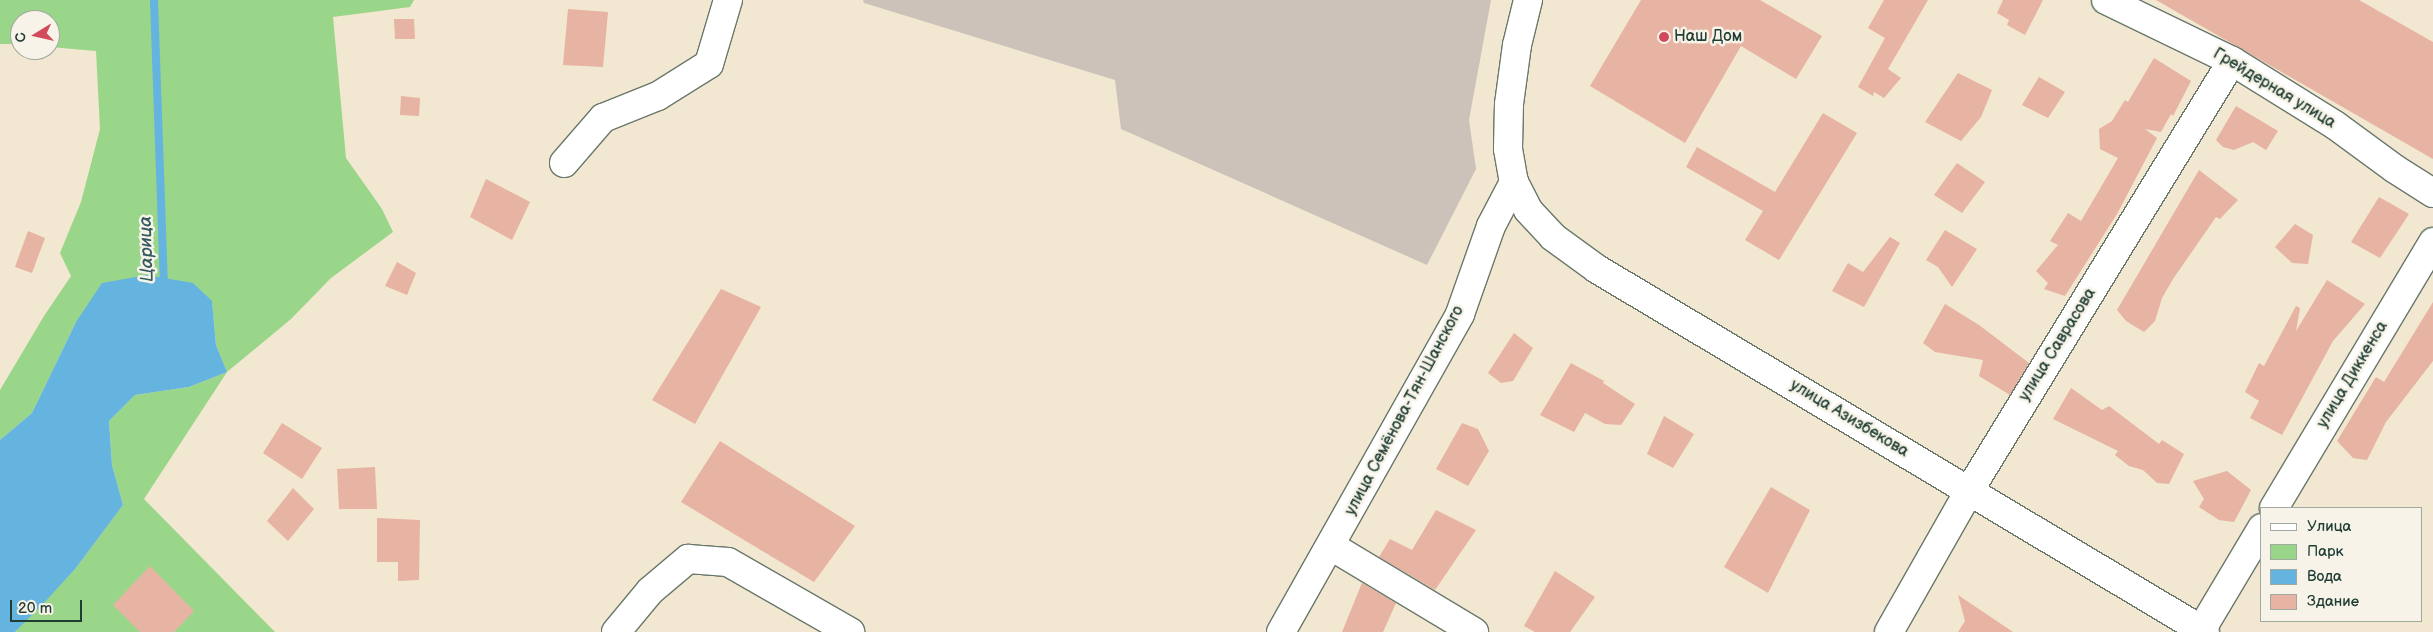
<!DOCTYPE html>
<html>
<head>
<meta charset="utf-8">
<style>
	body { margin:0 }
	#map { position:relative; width:2433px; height:632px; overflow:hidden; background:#f2e7d0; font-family:"Balsamiq Sans",sans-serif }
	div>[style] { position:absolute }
	.industrial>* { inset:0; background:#cdc2b9 }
	.green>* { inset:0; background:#9ad68a }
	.water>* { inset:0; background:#65b3df }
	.stream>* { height:8px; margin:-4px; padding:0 4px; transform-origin:4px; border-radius:4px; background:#65b3df }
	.building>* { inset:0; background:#e7b3a2 }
	.roads { filter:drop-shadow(1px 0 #69786b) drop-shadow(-1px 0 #69786b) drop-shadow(0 1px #69786b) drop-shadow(0 -1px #69786b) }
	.street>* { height:28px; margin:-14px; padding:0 14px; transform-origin:14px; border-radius:14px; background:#fff }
	.secondary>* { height:28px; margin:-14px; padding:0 14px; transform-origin:14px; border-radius:14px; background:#fff }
	.dots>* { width:14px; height:14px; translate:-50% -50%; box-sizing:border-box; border:2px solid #f7f3e8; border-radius:50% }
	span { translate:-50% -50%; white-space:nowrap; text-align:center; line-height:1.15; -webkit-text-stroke:5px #f7f3e8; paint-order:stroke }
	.poi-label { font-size:16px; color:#1f3d34 }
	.left { translate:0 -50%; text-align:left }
	.street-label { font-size:16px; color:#1f3d34 }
	.water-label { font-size:18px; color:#305a5f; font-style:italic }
	.legend { position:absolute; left:2260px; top:507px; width:162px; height:115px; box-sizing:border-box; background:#f7f3e8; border:1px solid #a1aaa0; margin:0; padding:6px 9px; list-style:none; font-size:15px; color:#1f3d34 }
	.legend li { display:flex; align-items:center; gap:10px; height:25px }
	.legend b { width:25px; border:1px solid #a1aaa0 }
	.north { position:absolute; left:10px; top:10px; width:50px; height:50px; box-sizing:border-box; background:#f7f3e8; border:1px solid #a1aaa0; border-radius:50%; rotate:261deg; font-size:14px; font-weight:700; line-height:20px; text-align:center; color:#1f3d34 }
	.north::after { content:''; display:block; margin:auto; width:18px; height:22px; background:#d1495b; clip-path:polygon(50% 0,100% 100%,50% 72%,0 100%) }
	.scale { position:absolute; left:10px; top:600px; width:72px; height:22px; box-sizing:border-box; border:2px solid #1f3d34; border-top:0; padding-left:6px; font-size:15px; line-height:18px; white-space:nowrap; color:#1f3d34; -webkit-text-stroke:4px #f7f3e8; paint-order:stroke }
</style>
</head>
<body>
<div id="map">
	<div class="industrial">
		<div style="clip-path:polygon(863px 0,1491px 0,1469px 120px,1476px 169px,1427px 265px,1121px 129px,1115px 80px,864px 3px)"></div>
	</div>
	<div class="green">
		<div style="clip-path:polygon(0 0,414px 0,410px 7px,333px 17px,346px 158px,382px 209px,393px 232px,331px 278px,291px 319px,227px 372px,144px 499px,275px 632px,15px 632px,76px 568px,123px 505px,112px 465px,109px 421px,135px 395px,189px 387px,227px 372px,216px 345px,212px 301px,76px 322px,32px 413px,0 440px,0 390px,44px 316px,71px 276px,60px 253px,81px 202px,100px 129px,96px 51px,50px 47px,50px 20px,20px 20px,20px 44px,0 44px)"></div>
	</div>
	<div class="water">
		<div style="clip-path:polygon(147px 275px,193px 283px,212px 301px,216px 345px,227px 372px,189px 387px,135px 395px,109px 421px,112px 465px,123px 505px,76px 568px,42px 605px,15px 632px,0 632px,0 440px,32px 413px,76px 322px,102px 283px)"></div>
	</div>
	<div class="stream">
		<div style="left:154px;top:0;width:288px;rotate:88deg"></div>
	</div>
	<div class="building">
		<div style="clip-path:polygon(1641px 0,1760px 0,1822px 36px,1796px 79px,1741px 46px,1685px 143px,1590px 86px)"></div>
		<div style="clip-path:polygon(1884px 0,1928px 0,1888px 69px,1901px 78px,1884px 98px,1874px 92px,1873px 96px,1858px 87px,1885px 38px,1868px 28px)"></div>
		<div style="clip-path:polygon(2003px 0,2043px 0,2025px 35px,2007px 25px,2009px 20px,1997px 13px)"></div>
		<div style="clip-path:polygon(2156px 0,2359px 0,2433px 42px,2433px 159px)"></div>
		<div style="clip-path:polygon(568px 9px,608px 12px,603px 67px,563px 65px)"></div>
		<div style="clip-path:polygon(394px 19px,414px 19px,415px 39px,395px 39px)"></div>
		<div style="clip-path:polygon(2154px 58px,2191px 81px,2173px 116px,2171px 114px,2161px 132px,2145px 129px,2157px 138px,2117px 214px,2065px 296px,2044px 289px,2048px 283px,2036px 271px,2058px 245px,2050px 241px,2068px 213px,2081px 221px,2118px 158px,2100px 149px,2099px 129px,2112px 121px,2125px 100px,2128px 102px)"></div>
		<div style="clip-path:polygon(1958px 73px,1992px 90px,1981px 117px,1961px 141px,1925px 122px)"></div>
		<div style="clip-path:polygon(2039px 77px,2065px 92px,2048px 118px,2022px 105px)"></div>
		<div style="clip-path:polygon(401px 96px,420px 98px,419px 116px,400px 115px)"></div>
		<div style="clip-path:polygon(2236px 106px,2278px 131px,2266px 150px,2253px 142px,2234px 150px,2223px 147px,2216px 140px)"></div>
		<div style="clip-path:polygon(1823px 113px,1857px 133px,1779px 260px,1745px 240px,1763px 211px,1686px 167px,1697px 147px,1775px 192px)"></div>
		<div style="clip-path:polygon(1957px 163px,1985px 182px,1962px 213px,1934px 195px)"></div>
		<div style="clip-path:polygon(2199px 170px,2238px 200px,2220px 219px,2216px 217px,2173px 279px,2162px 298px,2155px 321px,2144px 332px,2126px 321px,2117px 310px)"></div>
		<div style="clip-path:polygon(486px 179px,530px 202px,512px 240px,470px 217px)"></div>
		<div style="clip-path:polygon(2379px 197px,2409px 214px,2380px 258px,2351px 242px)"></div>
		<div style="clip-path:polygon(2295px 224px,2313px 235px,2308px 264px,2292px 263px,2275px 247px)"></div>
		<div style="clip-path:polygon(1945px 230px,1977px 249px,1952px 287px,1938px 267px,1926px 260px)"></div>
		<div style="clip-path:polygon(28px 231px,45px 238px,32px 273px,15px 267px)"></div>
		<div style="clip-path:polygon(1890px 237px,1900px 243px,1864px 307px,1832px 291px,1848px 263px,1863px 272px)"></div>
		<div style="clip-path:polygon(397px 262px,416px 273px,407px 295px,385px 286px)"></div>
		<div style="clip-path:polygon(2327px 280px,2365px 304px,2333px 341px,2282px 435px,2250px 418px,2259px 401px,2245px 392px,2259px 363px,2264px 366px,2296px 306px,2300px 308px,2296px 331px)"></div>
		<div style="clip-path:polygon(721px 289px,761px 307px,695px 424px,652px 400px)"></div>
		<div style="clip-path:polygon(2433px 302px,2433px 361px,2386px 422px,2367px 460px,2353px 458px,2337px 441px,2376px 377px,2384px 382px)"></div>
		<div style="clip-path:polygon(1945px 304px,1979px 325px,2029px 363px,2010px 395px,1979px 376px,1983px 360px,1935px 352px,1923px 343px)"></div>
		<div style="clip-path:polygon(1514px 333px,1533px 348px,1513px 381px,1501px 383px,1488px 373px)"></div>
		<div style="clip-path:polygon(1571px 363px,1604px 381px,1603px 383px,1635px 404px,1621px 425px,1605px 424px,1585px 413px,1574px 432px,1540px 415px)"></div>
		<div style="clip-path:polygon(2071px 388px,2102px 410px,2109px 406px,2159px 444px,2162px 440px,2184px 454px,2169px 484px,2157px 483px,2143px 470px,2129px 466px,2115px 455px,2118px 451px,2053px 419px)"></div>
		<div style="clip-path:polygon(1664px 416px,1694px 434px,1673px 468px,1647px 454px)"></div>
		<div style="clip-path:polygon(282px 423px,322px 448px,302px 479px,263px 453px)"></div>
		<div style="clip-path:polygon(1462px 423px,1478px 429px,1489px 451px,1468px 486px,1436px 469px)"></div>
		<div style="clip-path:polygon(720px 441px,855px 526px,814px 582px,681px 502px)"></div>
		<div style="clip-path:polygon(375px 467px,377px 509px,339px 509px,337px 469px)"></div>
		<div style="clip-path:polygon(2227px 471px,2251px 490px,2234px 522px,2219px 520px,2199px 507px,2204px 499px,2193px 481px)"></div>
		<div style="clip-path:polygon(1771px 487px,1810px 510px,1768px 593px,1724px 567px)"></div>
		<div style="clip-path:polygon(293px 488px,314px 509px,288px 541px,267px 521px)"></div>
		<div style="clip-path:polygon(1436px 510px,1476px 530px,1435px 590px,1379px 557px,1390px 539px,1412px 550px)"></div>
		<div style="clip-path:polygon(377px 518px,420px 520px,419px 580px,398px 581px,398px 562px,377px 562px)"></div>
		<div style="clip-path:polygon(150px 566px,194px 611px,174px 632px,140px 632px,113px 605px)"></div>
		<div style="clip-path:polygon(1555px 571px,1595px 597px,1570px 632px,1535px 632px,1524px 626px)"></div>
		<div style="clip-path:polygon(1362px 583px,1396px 603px,1383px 632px,1342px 632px)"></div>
		<div style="clip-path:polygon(1958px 595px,2013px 632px,1958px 632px,1965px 621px)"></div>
	</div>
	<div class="roads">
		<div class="street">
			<div style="left:2106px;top:0;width:140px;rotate:25.8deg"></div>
			<div style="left:2232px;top:61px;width:121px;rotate:31.9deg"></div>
			<div style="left:2335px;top:125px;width:74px;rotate:36.3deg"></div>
			<div style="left:2395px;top:169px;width:45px;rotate:32.3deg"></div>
			<div style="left:564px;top:163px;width:60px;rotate:-49.1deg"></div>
			<div style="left:603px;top:118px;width:59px;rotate:-21.8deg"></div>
			<div style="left:658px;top:96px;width:60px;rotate:-32.1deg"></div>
			<div style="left:709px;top:64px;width:67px;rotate:-73.5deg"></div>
			<div style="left:2274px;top:508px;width:310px;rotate:-59.1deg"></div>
			<div style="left:1331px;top:546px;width:167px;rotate:31deg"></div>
			<div style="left:616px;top:632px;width:53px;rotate:-50.3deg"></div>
			<div style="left:650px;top:591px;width:50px;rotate:-40.1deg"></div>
			<div style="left:688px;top:559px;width:40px;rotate:4.3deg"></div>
			<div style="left:728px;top:562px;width:141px;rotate:29.8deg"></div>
			<div style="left:1281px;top:632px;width:365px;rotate:-60.6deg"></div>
			<div style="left:1460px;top:314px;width:93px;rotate:-70.6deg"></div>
			<div style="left:1491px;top:226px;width:50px;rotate:-62.4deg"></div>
			<div style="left:1889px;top:632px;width:162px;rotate:-60.4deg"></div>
			<div style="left:1969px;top:491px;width:504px;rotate:-58.55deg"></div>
			<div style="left:2200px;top:632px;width:121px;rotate:-59.2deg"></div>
		</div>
		<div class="secondary">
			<div style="left:1528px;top:0;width:46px;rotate:103.7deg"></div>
			<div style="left:1517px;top:45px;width:60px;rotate:97.7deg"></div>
			<div style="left:1509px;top:104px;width:45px;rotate:91.3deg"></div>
			<div style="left:1508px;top:149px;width:34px;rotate:80deg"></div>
			<div style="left:1514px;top:182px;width:31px;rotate:63deg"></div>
			<div style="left:1528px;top:210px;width:37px;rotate:47deg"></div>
			<div style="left:1553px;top:237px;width:54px;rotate:36deg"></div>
			<div style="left:1597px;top:269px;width:708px;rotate:30.84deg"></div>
		</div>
	</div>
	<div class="dots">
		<div style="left:1664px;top:37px;background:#d1495b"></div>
	</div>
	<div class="poi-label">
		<span class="left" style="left:1674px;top:37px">Наш Дом</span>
	</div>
	<div class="street-label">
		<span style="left:2274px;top:89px;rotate:31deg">Грейдерная улица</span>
		<span style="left:2058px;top:345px;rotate:-58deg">улица Саврасова</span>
		<span style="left:2353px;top:375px;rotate:-59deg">улица Диккенса</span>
		<span style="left:1405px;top:411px;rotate:-62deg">улица Семёнова-Тян-Шанского</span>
		<span style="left:1849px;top:419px;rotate:31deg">улица Азизбекова</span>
	</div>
	<div class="water-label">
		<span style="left:147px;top:249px;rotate:-92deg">Царица</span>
	</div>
	<ul class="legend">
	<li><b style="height:6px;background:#fff"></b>Улица</li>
	<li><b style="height:14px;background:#9ad68a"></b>Парк</li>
	<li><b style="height:14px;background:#65b3df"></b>Вода</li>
	<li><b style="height:14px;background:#e7b3a2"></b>Здание</li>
	</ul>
	<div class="north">С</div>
	<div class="scale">20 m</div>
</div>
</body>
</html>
